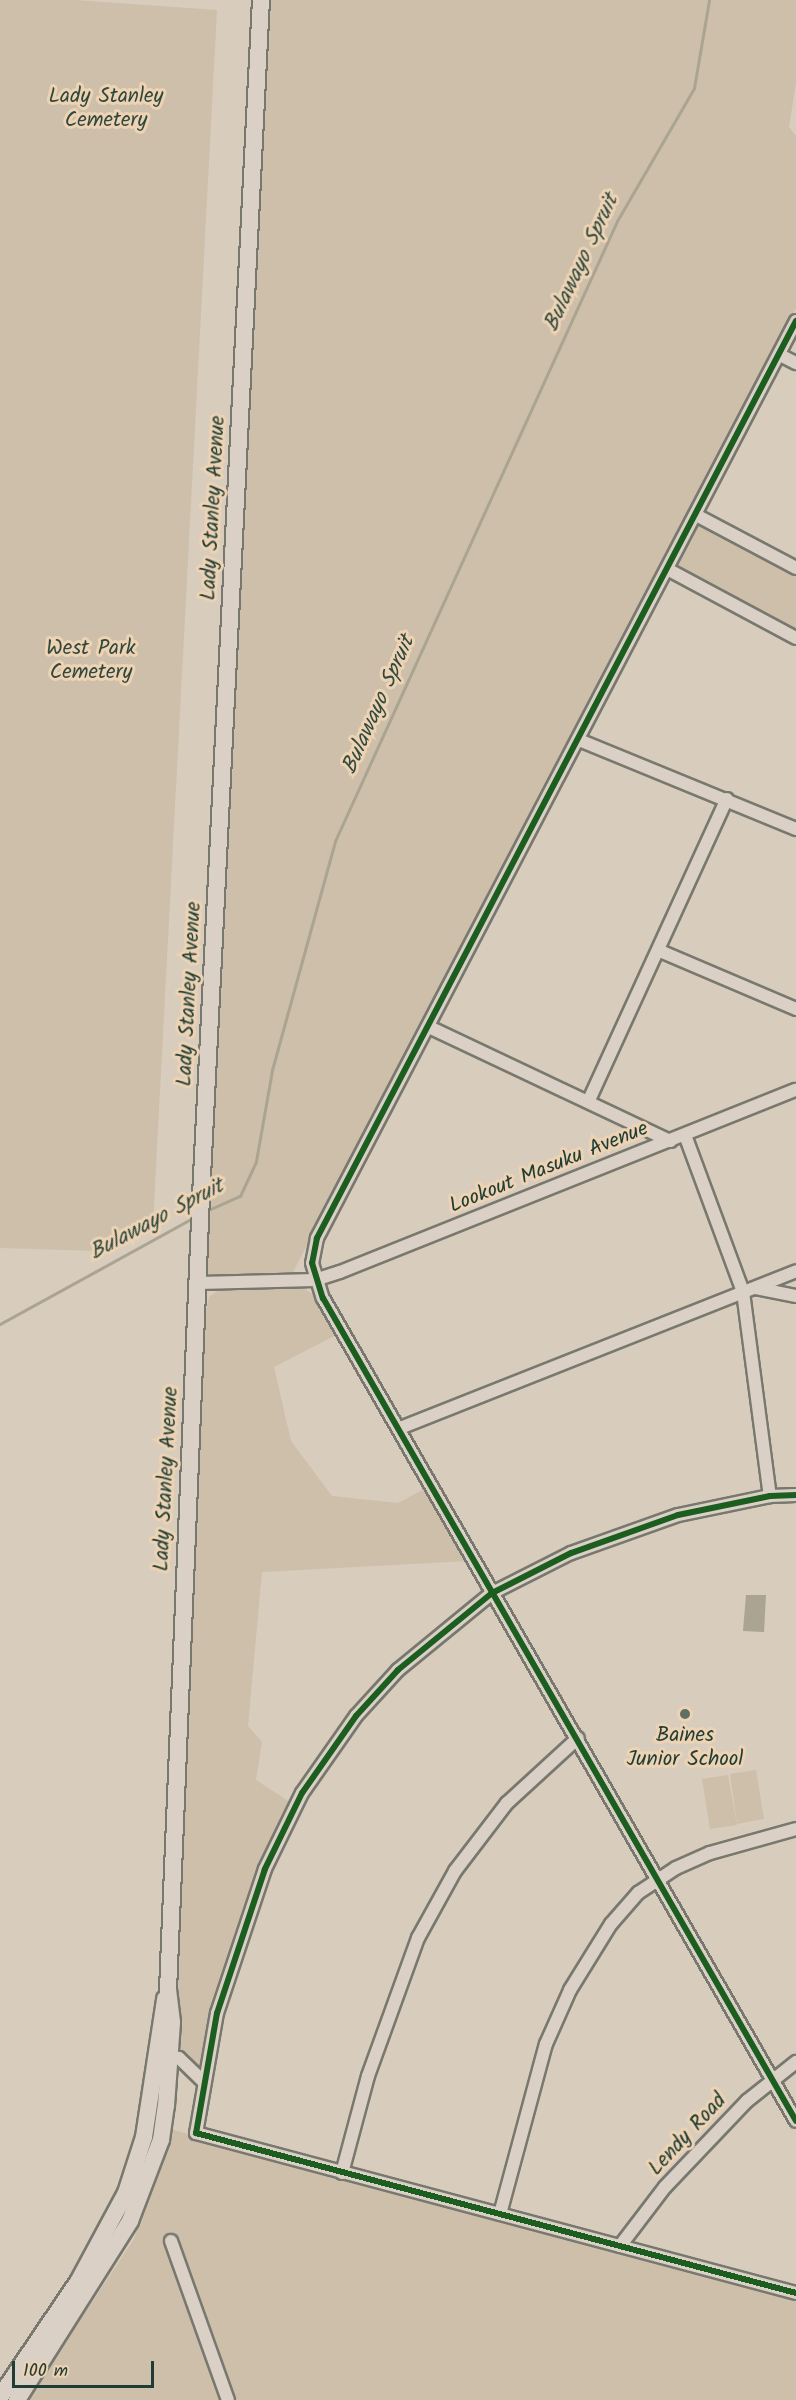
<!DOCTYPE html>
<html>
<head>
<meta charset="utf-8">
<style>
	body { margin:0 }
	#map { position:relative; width:796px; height:2400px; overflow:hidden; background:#d8ccbc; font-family:Kalam,sans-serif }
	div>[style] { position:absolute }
	.green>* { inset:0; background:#cdbfaa }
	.water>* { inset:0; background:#aaa491 }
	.stream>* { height:3px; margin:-1.5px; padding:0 1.5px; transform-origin:1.5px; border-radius:1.5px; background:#aaa491 }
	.roads { filter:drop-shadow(2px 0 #78786f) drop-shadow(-2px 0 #78786f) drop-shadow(0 2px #78786f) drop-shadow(0 -2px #78786f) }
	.minor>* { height:12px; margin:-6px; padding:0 6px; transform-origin:6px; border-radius:6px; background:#dad0c5 }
	.highway>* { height:16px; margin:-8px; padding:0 8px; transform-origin:8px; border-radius:8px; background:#dad0c5 }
	.cycleway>* { height:6px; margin:-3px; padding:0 3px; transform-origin:3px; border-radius:3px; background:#1b5e20 }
	.dots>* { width:16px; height:16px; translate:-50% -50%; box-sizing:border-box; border:3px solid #edd3b4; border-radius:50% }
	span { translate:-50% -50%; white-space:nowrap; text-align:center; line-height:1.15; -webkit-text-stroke:6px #edd3b4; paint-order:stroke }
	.park-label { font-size:21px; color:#30493e }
	.street-label { font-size:21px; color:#1f3d34 }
	.poi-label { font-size:21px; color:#1f3d34 }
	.water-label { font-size:22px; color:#314a3f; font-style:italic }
	.scale { position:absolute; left:12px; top:2361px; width:142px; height:27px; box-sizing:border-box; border:3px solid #1f3d34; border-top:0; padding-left:8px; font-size:18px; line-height:21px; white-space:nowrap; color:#1f3d34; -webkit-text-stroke:4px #edd3b4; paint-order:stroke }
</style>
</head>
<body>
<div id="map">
	<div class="green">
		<div style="clip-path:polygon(0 0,75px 0,217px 10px,153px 1224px,98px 1251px,0 1248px)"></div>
		<div style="clip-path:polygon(271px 0,796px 0,796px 83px,789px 127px,796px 136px,796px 308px,292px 1274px,207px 1274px)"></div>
		<div style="clip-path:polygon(698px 524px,796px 576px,796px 630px,676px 567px)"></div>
		<div style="clip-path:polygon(301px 1286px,318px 1298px,340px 1333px,274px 1367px,291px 1441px,332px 1496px,398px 1503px,428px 1487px,469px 1561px,262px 1572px,248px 1726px,262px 1742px,256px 1780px,293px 1804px,257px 1869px,211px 2010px,201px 2073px,178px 2049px,173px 1985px,205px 1316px,209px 1297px,220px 1289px)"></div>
		<div style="clip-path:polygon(756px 1770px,764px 1819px,737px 1824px,730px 1774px)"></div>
		<div style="clip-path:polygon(728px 1775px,737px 1825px,710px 1829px,702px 1779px)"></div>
		<div style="clip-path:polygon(170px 2129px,796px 2301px,796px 2400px,27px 2400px,134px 2239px)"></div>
	</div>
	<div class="water">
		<div style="clip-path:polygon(746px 1595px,766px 1595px,764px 1632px,743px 1631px)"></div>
	</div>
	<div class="stream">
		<div style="left:206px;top:1211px;width:37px;rotate:-24deg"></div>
		<div style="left:240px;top:1196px;width:38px;rotate:-65deg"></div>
		<div style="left:256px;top:1161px;width:92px;rotate:-80deg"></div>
		<div style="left:272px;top:1070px;width:238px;rotate:-74.6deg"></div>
		<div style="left:335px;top:841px;width:681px;rotate:-65.54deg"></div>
		<div style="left:617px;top:221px;width:154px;rotate:-59.9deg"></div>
		<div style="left:694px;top:88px;width:89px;rotate:-80.3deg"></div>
		<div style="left:0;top:1324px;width:222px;rotate:-28.8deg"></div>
	</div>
	<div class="roads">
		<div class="minor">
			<div style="left:796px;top:321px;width:1035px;rotate:117.58deg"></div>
			<div style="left:317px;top:1238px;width:25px;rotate:101deg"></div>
			<div style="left:312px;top:1263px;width:37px;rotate:73deg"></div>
			<div style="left:323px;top:1298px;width:949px;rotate:60.11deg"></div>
			<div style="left:780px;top:355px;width:18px;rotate:27deg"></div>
			<div style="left:696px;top:515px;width:113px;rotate:27.9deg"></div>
			<div style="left:669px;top:570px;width:144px;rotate:28.2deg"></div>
			<div style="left:579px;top:740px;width:235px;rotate:22.3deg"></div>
			<div style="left:660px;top:951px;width:148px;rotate:23.1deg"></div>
			<div style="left:429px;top:1027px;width:267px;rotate:25.3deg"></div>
			<div style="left:589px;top:1100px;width:331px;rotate:-65.4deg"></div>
			<div style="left:685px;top:1135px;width:167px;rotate:69.7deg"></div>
			<div style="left:743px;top:1292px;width:206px;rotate:82.5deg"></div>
			<div style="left:199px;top:1283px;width:116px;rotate:-1.5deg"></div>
			<div style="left:315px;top:1280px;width:26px;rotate:-18deg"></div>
			<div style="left:340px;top:1272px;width:491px;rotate:-21.8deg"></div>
			<div style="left:756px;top:1288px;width:41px;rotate:11.3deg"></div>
			<div style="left:400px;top:1428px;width:426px;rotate:-21.6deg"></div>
			<div style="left:796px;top:1495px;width:26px;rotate:178deg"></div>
			<div style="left:770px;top:1496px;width:94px;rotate:168.3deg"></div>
			<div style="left:678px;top:1515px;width:114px;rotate:160.4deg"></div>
			<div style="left:571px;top:1553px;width:89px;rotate:153.1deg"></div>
			<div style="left:492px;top:1593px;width:122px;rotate:140.7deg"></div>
			<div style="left:398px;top:1670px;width:62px;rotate:132.4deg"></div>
			<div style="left:356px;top:1716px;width:94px;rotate:125deg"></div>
			<div style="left:302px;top:1793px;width:85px;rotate:116deg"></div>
			<div style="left:265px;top:1869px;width:152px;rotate:108.4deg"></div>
			<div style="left:217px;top:2013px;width:122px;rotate:99.9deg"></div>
			<div style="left:196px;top:2133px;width:621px;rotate:14.93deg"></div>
			<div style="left:162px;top:2055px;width:17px;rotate:10deg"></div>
			<div style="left:179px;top:2058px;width:35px;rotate:44deg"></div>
			<div style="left:342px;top:2173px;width:100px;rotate:-75deg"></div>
			<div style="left:368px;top:2076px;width:147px;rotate:-70.1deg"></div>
			<div style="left:418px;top:1938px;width:77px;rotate:-61.1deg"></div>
			<div style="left:455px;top:1871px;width:86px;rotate:-52.6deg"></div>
			<div style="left:507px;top:1803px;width:96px;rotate:-42.5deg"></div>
			<div style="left:500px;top:2214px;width:176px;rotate:-74.9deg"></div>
			<div style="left:546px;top:2044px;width:59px;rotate:-66deg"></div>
			<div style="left:570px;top:1990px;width:78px;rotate:-58.2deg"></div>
			<div style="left:611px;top:1924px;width:41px;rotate:-48.9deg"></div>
			<div style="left:638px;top:1893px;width:45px;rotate:-33.3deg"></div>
			<div style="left:676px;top:1868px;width:37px;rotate:-24deg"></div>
			<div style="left:710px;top:1853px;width:89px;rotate:-15.6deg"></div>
			<div style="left:171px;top:2241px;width:169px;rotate:70.3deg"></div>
			<div style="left:620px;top:2246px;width:74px;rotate:-52.7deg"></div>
			<div style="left:665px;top:2187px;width:119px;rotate:-46.4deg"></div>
			<div style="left:747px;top:2101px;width:63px;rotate:-38.5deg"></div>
		</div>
		<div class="highway">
			<div style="left:0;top:2397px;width:139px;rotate:-55.9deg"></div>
			<div style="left:78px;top:2282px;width:101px;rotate:-61.7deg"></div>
			<div style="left:126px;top:2193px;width:59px;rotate:-72.2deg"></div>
			<div style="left:144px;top:2137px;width:140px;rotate:-81.3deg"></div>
			<div style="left:17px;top:2400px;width:212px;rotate:-57.7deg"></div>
			<div style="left:130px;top:2221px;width:87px;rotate:-69.1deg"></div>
			<div style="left:161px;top:2140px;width:34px;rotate:-82deg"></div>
			<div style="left:166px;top:2106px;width:84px;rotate:-85.9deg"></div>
			<div style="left:172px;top:2022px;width:32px;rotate:-97deg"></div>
			<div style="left:168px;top:1990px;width:795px;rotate:-87.62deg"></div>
			<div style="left:201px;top:1196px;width:1198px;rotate:-87.13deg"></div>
		</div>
	</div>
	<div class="cycleway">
		<div style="left:796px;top:321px;width:1035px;rotate:117.58deg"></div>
		<div style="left:317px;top:1238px;width:25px;rotate:101deg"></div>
		<div style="left:312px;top:1263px;width:37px;rotate:73deg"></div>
		<div style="left:323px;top:1298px;width:949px;rotate:60.11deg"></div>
		<div style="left:796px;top:1495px;width:26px;rotate:178deg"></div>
		<div style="left:770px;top:1496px;width:94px;rotate:168.3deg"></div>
		<div style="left:678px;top:1515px;width:114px;rotate:160.4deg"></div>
		<div style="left:571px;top:1553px;width:89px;rotate:153.1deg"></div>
		<div style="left:492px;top:1593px;width:122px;rotate:140.7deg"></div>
		<div style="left:398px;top:1670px;width:62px;rotate:132.4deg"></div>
		<div style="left:356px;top:1716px;width:94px;rotate:125deg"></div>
		<div style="left:302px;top:1793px;width:85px;rotate:116deg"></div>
		<div style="left:265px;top:1869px;width:152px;rotate:108.4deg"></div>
		<div style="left:217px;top:2013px;width:122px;rotate:99.9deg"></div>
		<div style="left:196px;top:2133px;width:621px;rotate:14.93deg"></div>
	</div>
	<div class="dots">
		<div style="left:685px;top:1714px;background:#606f64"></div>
	</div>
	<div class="park-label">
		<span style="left:106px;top:109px">Lady Stanley<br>Cemetery</span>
		<span style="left:91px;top:661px">West Park<br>Cemetery</span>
	</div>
	<div class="street-label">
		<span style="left:214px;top:508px;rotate:-87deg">Lady Stanley Avenue</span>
		<span style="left:190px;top:994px;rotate:-87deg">Lady Stanley Avenue</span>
		<span style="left:549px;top:1168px;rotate:-22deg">Lookout Masuku Avenue</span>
		<span style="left:167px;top:1479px;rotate:-87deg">Lady Stanley Avenue</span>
		<span style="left:688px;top:2135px;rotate:-47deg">Lendy Road</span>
	</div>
	<div class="poi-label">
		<span style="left:685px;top:1748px">Baines<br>Junior School</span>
	</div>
	<div class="water-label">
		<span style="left:582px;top:263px;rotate:-65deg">Bulawayo Spruit</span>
		<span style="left:379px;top:705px;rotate:-66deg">Bulawayo Spruit</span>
		<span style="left:157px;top:1220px;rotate:-28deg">Bulawayo Spruit</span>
	</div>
	<div class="scale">100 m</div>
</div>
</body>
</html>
